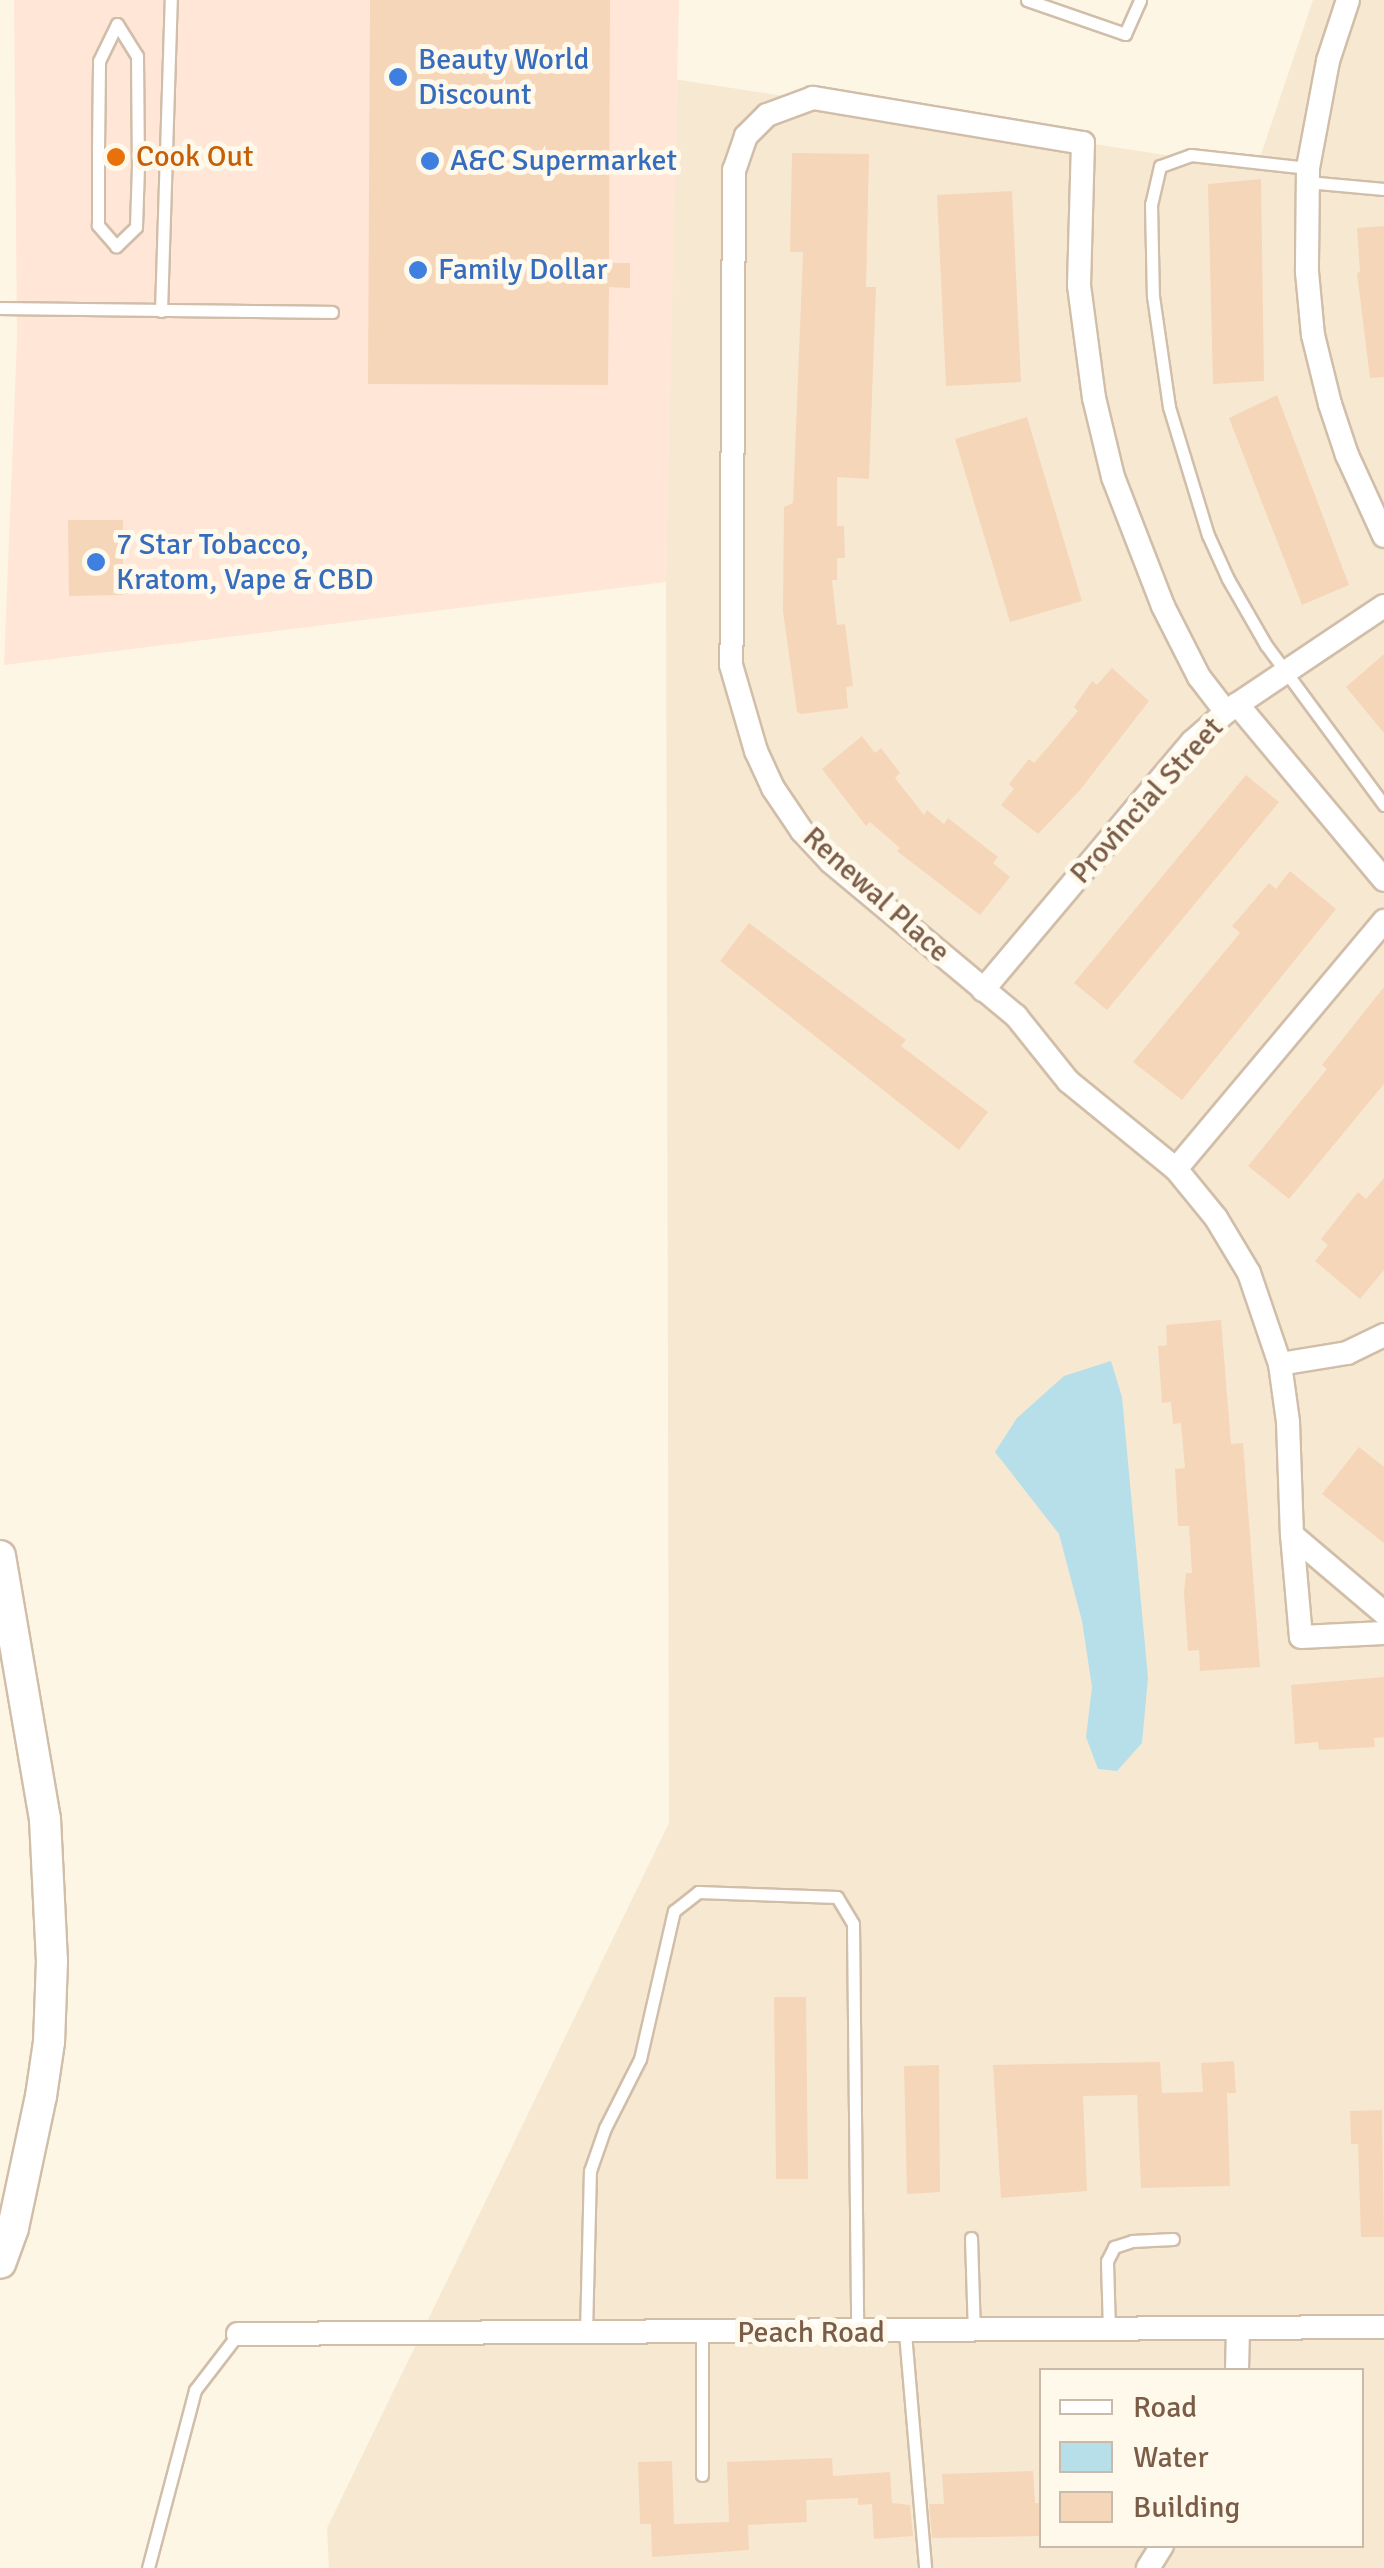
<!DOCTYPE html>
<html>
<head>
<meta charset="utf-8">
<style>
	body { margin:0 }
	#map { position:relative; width:1384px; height:2568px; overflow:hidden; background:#fef6e4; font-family:Signika,sans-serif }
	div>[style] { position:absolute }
	.residential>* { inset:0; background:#f7e8d2 }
	.commercial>* { inset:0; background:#ffe6d7 }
	.water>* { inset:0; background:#b6dfea }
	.building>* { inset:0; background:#f6d6b9 }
	.roads { filter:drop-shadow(2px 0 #d1bea9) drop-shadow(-2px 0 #d1bea9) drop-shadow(0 2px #d1bea9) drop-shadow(0 -2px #d1bea9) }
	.service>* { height:11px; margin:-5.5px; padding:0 5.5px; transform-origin:5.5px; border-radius:5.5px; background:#fff }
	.minor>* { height:22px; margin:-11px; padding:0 11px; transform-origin:11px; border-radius:11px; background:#fff }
	.secondary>* { height:30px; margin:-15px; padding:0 15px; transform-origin:15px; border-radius:15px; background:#fff }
	.dots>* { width:28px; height:28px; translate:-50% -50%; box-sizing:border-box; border:5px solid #fff9ec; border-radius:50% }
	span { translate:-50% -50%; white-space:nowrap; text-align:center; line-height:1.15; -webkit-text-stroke:10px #fff9ec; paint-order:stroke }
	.shop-label { font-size:30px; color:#366cbe }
	.left { translate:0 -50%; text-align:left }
	.food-label { font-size:30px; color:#c56008 }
	.street-label { font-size:30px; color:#7a5c47 }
	.legend { position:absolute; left:1039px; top:2368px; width:325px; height:180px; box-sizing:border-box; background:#fff9ec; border:2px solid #cabaaa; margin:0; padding:12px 18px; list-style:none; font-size:30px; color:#7a5c47 }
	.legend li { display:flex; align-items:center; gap:20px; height:50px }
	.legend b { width:50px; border:2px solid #cabaaa }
</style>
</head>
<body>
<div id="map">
	<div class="residential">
		<div style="clip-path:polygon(evenodd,1313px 0,1384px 0,1384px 2568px,329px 2568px,327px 2528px,669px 1823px,666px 582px,674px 79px,1256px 169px,1313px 0,1042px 2370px,1362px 2370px,1362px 2546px,1042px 2546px,1042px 2370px)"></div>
	</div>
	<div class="commercial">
		<div style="clip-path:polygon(14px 0,679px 0,666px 582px,4px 665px,17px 340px)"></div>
	</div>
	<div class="water">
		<div style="clip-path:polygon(1111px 1361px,1122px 1397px,1148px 1678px,1142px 1743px,1117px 1771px,1098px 1769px,1086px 1737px,1092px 1687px,1082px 1621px,1059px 1534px,995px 1452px,1017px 1418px,1064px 1376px)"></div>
	</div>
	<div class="building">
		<div style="clip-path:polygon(370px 0,610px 0,609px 263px,630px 263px,630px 288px,609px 287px,608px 385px,368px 384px)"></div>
		<div style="clip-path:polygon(792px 153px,869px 154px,866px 287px,876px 287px,869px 479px,837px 477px,837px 526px,844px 526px,845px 558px,837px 558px,837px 580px,832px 580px,837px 625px,845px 624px,853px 686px,846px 687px,848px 708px,801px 714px,797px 712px,783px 611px,784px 507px,793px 503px,803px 252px,790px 252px)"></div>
		<div style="clip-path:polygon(1261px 179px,1264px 381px,1213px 384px,1208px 184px)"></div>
		<div style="clip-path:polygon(1012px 191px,1021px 382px,946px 386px,937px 195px)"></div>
		<div style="clip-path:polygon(1384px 226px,1384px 377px,1370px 378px,1357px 273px,1360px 272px,1357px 228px)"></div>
		<div style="clip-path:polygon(1277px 395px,1349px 585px,1302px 605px,1229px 418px)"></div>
		<div style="clip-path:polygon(1027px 417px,1082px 601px,1010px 622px,955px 439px)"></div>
		<div style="clip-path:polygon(68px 520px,123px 520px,123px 595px,69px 596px)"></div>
		<div style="clip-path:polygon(1384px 654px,1384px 733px,1346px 687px)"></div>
		<div style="clip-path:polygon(1112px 668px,1149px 701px,1080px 790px,1038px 834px,1001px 805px,1014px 789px,1009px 784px,1029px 759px,1034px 763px,1049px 746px,1078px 711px,1074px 707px,1092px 681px,1097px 685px)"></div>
		<div style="clip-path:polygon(862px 736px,875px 753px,881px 748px,900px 773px,895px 778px,924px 815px,927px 810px,944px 824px,948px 818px,998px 857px,993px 863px,1010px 877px,980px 915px,897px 851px,900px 848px,870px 822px,866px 826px,822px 769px)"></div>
		<div style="clip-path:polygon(1246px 775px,1279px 802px,1107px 1010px,1074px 983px)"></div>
		<div style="clip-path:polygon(1290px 871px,1336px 909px,1182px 1100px,1133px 1062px,1240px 933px,1232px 926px,1241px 916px,1269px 883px,1276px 889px)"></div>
		<div style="clip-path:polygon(749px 923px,906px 1040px,901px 1046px,988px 1112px,959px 1150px,720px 961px)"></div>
		<div style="clip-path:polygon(1384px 987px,1384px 1084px,1289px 1199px,1248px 1166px,1327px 1069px,1322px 1065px)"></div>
		<div style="clip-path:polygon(1384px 1178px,1384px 1270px,1360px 1299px,1315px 1261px,1328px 1245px,1321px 1239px,1358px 1192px,1366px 1199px)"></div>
		<div style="clip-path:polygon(1221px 1320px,1231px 1444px,1243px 1443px,1260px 1667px,1200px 1671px,1199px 1650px,1188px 1651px,1184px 1593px,1186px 1573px,1192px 1573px,1189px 1526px,1178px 1526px,1175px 1469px,1185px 1468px,1181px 1423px,1173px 1424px,1171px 1402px,1162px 1403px,1158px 1346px,1167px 1345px,1166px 1325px)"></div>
		<div style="clip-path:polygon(1359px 1447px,1384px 1467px,1384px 1543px,1322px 1494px)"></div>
		<div style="clip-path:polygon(1384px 1677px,1384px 1737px,1374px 1738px,1375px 1747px,1319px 1750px,1318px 1742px,1295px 1744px,1291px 1685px)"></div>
		<div style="clip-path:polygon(774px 1997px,806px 1997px,808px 2179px,776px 2179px)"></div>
		<div style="clip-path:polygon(1234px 2061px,1236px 2093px,1227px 2093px,1230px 2186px,1141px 2188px,1137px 2095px,1083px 2096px,1087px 2191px,1001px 2198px,993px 2065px,1160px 2062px,1162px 2093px,1203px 2092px,1201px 2063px)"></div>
		<div style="clip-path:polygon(939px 2065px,940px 2192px,907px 2194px,904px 2066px)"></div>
		<div style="clip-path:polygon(1382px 2110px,1384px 2237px,1361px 2237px,1358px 2144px,1351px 2144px,1350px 2111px)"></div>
		<div style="clip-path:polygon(832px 2458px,833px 2476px,890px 2472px,892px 2503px,910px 2505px,913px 2536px,874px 2539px,872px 2504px,858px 2505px,858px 2498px,806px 2500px,807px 2522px,748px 2525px,749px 2550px,652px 2557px,651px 2524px,640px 2524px,638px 2462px,672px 2461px,674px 2524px,729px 2522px,727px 2462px)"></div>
		<div style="clip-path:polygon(1033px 2471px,1035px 2503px,1042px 2503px,1042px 2536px,932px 2538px,929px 2504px,944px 2504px,942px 2474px)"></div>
	</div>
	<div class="roads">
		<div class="service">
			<div style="left:1027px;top:0;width:104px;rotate:19.1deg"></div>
			<div style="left:1125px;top:34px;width:37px;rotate:-66deg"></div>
			<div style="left:117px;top:24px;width:38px;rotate:58deg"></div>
			<div style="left:137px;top:56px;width:110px;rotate:89.5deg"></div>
			<div style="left:138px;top:166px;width:61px;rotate:91.9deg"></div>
			<div style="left:136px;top:227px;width:28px;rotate:136deg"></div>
			<div style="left:116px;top:246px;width:28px;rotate:-131deg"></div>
			<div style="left:98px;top:225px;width:77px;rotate:-90deg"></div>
			<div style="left:98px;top:148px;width:87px;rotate:-89.3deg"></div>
			<div style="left:99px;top:61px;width:41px;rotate:-64.1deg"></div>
			<div style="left:1308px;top:168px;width:118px;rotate:-173.7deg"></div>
			<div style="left:1191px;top:155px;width:33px;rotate:160deg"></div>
			<div style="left:1160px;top:166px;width:39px;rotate:103deg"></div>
			<div style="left:1151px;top:204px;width:92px;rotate:88.8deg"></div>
			<div style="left:1153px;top:296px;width:112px;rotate:81.8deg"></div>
			<div style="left:1169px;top:407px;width:134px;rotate:73.1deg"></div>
			<div style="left:1208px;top:535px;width:48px;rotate:65.6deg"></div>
			<div style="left:1228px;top:579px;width:76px;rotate:60.1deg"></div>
			<div style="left:1266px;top:645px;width:199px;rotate:53.6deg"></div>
			<div style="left:1307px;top:182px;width:77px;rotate:5.2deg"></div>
			<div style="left:0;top:308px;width:332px;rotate:0.7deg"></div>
			<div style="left:161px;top:311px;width:311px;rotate:-88.2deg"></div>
			<div style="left:971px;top:2238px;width:94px;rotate:88.2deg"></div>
			<div style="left:1109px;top:2330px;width:69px;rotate:-91.7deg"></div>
			<div style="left:1107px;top:2261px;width:16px;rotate:-63deg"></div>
			<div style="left:1114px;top:2247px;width:19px;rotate:-18deg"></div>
			<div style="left:1132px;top:2241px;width:41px;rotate:-2.8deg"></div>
			<div style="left:586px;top:2333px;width:162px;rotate:-88.6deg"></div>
			<div style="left:590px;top:2171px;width:46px;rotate:-70.8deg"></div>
			<div style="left:605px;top:2128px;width:77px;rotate:-63.1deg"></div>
			<div style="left:640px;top:2059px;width:152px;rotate:-77.1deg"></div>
			<div style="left:674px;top:1911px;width:31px;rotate:-38deg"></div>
			<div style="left:698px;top:1892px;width:139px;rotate:2.1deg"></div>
			<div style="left:837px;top:1897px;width:31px;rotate:59deg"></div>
			<div style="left:853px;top:1924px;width:403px;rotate:89.4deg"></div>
			<div style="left:905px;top:2333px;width:236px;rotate:85.1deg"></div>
			<div style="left:702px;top:2335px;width:140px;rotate:90deg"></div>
			<div style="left:148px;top:2568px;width:184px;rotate:-75.2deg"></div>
			<div style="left:195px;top:2390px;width:71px;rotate:-52.5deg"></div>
		</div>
		<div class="minor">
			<div style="left:1348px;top:0;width:64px;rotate:108.2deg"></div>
			<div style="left:1328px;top:61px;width:109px;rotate:100.6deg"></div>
			<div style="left:1308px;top:168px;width:104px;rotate:90.6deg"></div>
			<div style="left:1307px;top:272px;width:63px;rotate:84.6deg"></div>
			<div style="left:1313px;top:335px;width:71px;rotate:76.2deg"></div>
			<div style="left:1330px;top:404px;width:54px;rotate:71.6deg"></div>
			<div style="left:1347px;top:455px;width:89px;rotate:65.4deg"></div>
			<div style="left:1237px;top:704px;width:229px;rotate:50.1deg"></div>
			<div style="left:1226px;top:712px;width:44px;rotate:-127.6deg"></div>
			<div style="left:1199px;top:677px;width:80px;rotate:-116.9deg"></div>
			<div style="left:1163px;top:606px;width:138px;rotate:-111.2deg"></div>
			<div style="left:1113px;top:477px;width:81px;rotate:-103.5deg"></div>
			<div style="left:1094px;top:398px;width:114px;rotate:-97.6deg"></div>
			<div style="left:1079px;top:285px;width:142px;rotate:-88.4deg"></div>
			<div style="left:1083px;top:143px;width:274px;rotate:-170.5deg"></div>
			<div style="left:813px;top:98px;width:49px;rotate:159.7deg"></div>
			<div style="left:767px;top:115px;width:30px;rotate:135deg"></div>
			<div style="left:746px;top:136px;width:36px;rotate:109deg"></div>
			<div style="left:734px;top:170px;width:495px;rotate:90.3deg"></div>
			<div style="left:731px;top:665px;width:90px;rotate:73.8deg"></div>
			<div style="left:756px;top:751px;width:41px;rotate:65.3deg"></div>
			<div style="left:773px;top:788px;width:52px;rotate:56deg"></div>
			<div style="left:802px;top:831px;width:42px;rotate:46.9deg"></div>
			<div style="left:831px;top:862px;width:241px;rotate:39.8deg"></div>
			<div style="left:1016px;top:1016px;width:83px;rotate:51.3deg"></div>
			<div style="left:1068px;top:1081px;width:139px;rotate:39.2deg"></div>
			<div style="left:1176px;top:1169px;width:63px;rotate:50.8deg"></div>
			<div style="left:1216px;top:1218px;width:64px;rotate:59deg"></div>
			<div style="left:1249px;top:1273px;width:96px;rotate:71.2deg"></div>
			<div style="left:1280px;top:1364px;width:59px;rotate:82.1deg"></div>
			<div style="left:1288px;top:1422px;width:113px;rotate:88deg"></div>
			<div style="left:1292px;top:1535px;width:121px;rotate:40.3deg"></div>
			<div style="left:983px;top:990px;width:324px;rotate:-49.9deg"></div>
			<div style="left:1192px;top:742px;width:45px;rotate:-41.4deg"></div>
			<div style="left:1226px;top:712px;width:190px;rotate:-33.9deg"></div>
			<div style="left:1176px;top:1169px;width:324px;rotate:-50deg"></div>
			<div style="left:1280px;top:1364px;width:68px;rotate:-9.3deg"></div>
			<div style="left:1347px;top:1353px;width:41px;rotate:-25.9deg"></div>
			<div style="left:1292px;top:1535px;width:102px;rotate:85deg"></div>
			<div style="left:1301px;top:1637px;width:83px;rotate:-2.8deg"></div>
			<div style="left:238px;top:2334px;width:1146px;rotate:-0.35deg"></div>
			<div style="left:1237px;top:2370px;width:41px;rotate:-88.6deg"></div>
			<div style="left:1148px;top:2568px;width:26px;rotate:-58deg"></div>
		</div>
		<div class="secondary">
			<div style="left:0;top:1556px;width:267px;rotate:80.3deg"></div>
			<div style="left:45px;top:1819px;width:142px;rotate:87.2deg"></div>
			<div style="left:52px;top:1961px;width:81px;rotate:92.1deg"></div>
			<div style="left:49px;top:2042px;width:55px;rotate:98.4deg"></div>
			<div style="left:41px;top:2096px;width:135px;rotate:102deg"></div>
			<div style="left:13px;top:2228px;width:37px;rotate:110deg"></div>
		</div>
	</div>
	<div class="dots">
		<div style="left:398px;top:77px;background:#3f7fe0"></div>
		<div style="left:116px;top:157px;background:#e8710a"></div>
		<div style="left:430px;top:161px;background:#3f7fe0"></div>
		<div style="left:418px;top:270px;background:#3f7fe0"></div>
		<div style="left:96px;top:562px;background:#3f7fe0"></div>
	</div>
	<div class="shop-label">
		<span class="left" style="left:418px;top:77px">Beauty World<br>Discount</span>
		<span class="left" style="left:450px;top:161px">A&amp;C Supermarket</span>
		<span class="left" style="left:438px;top:270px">Family Dollar</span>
		<span class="left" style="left:116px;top:562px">7 Star Tobacco,<br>Kratom, Vape &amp; CBD</span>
	</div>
	<div class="food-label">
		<span class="left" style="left:136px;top:157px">Cook Out</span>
	</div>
	<div class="street-label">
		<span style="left:1147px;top:801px;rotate:-48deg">Provincial Street</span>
		<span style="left:876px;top:895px;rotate:42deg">Renewal Place</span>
		<span style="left:811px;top:2333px">Peach Road</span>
	</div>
	<ul class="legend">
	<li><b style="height:12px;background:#fff"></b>Road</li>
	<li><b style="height:28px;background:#b6dfea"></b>Water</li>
	<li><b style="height:28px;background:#f6d6b9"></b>Building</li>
	</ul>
</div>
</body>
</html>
